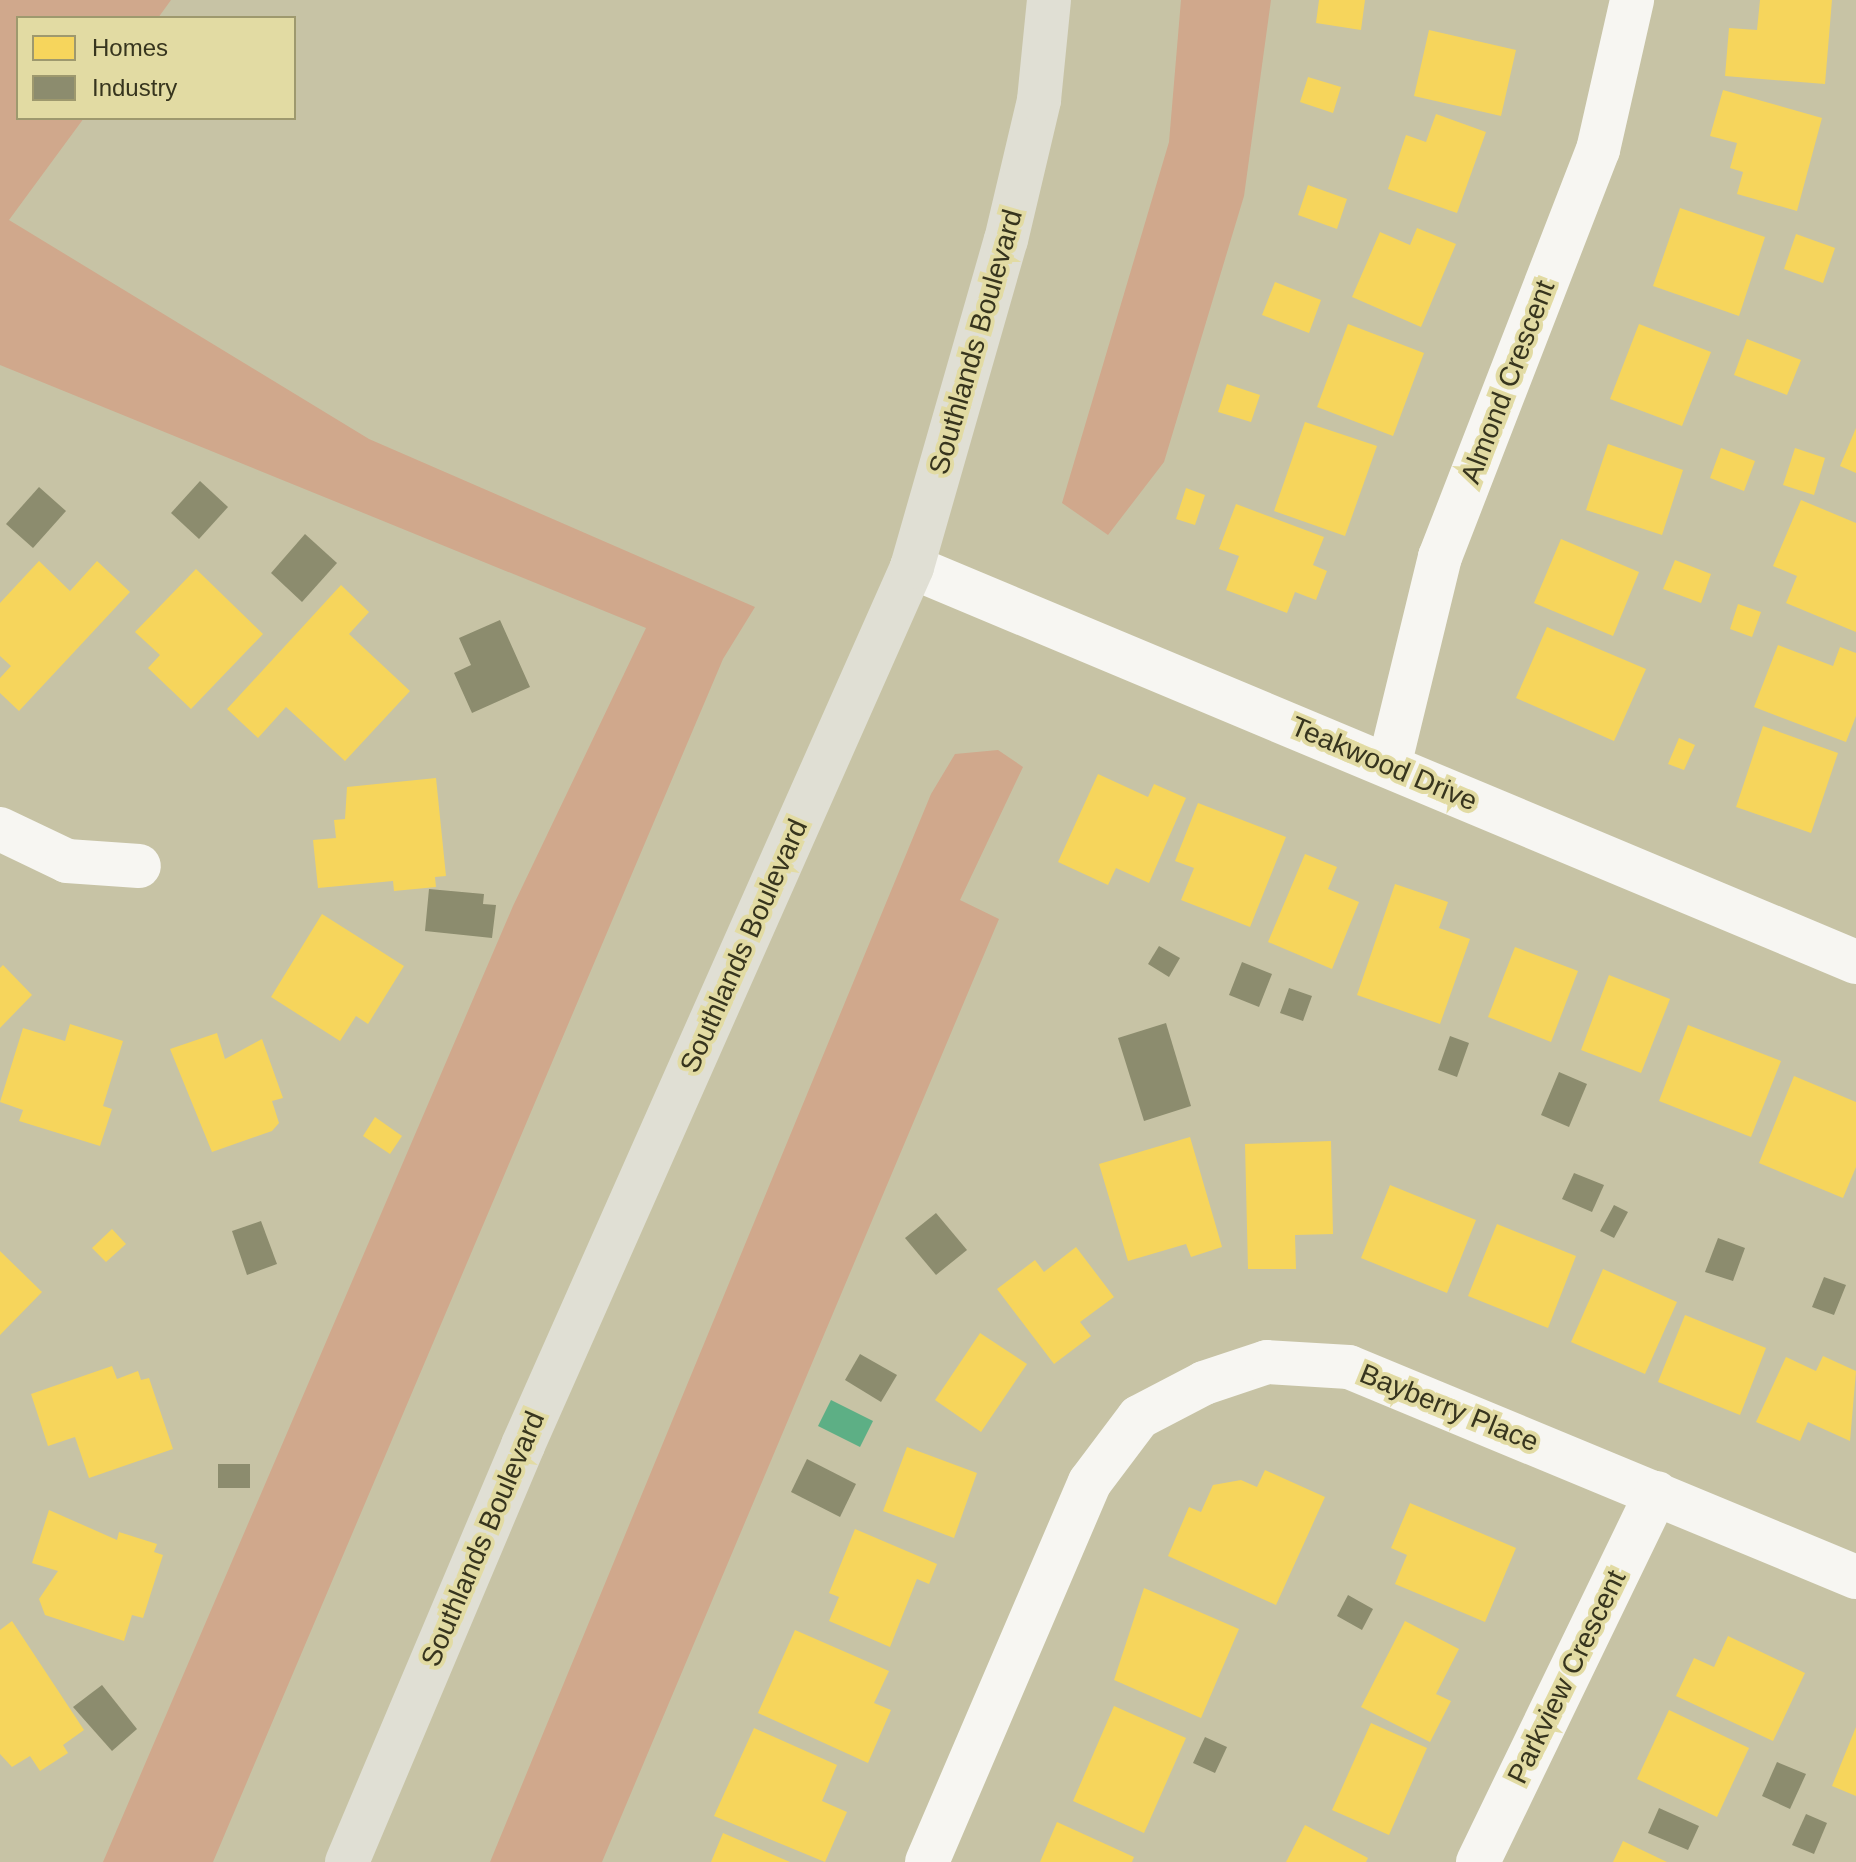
<!DOCTYPE html>
<html>
<head>
<meta charset="utf-8">
<style>
	body { margin:0 }
	#map { position:relative; width:1856px; height:1862px; overflow:hidden; background:#c7c3a5; font-family:Arial,sans-serif }
	div>[style] { position:absolute }
	.green>* { inset:0; background:#d0a88c }
	.water>* { inset:0; background:#5daf85 }
	.homes>* { inset:0; background:#f6d55c }
	.industry>* { inset:0; background:#8c8c6e }
	.minor>* { height:44px; margin:-22px; padding:0 22px; transform-origin:22px; border-radius:22px; background:#f7f6f2 }
	.major>* { height:44px; margin:-22px; padding:0 22px; transform-origin:22px; border-radius:22px; background:#e0dfd4 }
	span { translate:-50% -50%; white-space:nowrap; text-align:center; line-height:1.15; -webkit-text-stroke:8px #e2dba3; paint-order:stroke }
	.street-label { font-size:28px; color:#37351e }
	.legend { position:absolute; left:16px; top:16px; width:280px; height:104px; box-sizing:border-box; background:#e2dba3; border:2px solid #9e996e; margin:0; padding:10px 14px; list-style:none; font-size:24px; color:#37351e }
	.legend li { display:flex; align-items:center; gap:16px; height:40px }
	.legend b { width:40px; border:2px solid #9e996e }
</style>
</head>
<body>
<div id="map">
	<div class="green">
		<div style="clip-path:polygon(0 0,171px 0,158px 18px,18px 18px,18px 118px,84px 118px,9px 220px,369px 439px,755px 607px,723px 659px,213px 1862px,103px 1862px,513px 906px,646px 628px,0 365px)"></div>
		<div style="clip-path:polygon(1181px 0,1271px 0,1244px 196px,1164px 462px,1108px 535px,1062px 503px,1169px 142px)"></div>
		<div style="clip-path:polygon(998px 750px,1023px 767px,960px 900px,999px 919px,602px 1862px,490px 1862px,931px 794px,955px 754px)"></div>
	</div>
	<div class="water">
		<div style="clip-path:polygon(831px 1400px,873px 1421px,860px 1447px,818px 1426px)"></div>
	</div>
	<div class="homes">
		<div style="clip-path:polygon(1319px 0,1365px 0,1361px 30px,1316px 23px)"></div>
		<div style="clip-path:polygon(1760px 0,1832px 0,1825px 84px,1725px 76px,1729px 28px,1757px 30px)"></div>
		<div style="clip-path:polygon(1429px 30px,1516px 50px,1501px 116px,1414px 96px)"></div>
		<div style="clip-path:polygon(1308px 77px,1341px 87px,1333px 113px,1300px 102px)"></div>
		<div style="clip-path:polygon(1723px 90px,1822px 118px,1797px 211px,1737px 194px,1743px 172px,1730px 168px,1737px 143px,1710px 136px)"></div>
		<div style="clip-path:polygon(1436px 114px,1486px 132px,1457px 213px,1388px 189px,1406px 135px,1426px 142px)"></div>
		<div style="clip-path:polygon(1308px 185px,1347px 199px,1337px 229px,1298px 215px)"></div>
		<div style="clip-path:polygon(1680px 208px,1765px 237px,1739px 316px,1653px 286px)"></div>
		<div style="clip-path:polygon(1417px 228px,1456px 244px,1421px 327px,1352px 297px,1380px 232px,1410px 245px)"></div>
		<div style="clip-path:polygon(1796px 234px,1835px 248px,1823px 283px,1784px 269px)"></div>
		<div style="clip-path:polygon(1275px 282px,1321px 300px,1309px 333px,1262px 315px)"></div>
		<div style="clip-path:polygon(1348px 324px,1424px 353px,1393px 436px,1317px 407px)"></div>
		<div style="clip-path:polygon(1639px 324px,1711px 352px,1682px 426px,1610px 399px)"></div>
		<div style="clip-path:polygon(1747px 339px,1801px 360px,1787px 395px,1734px 375px)"></div>
		<div style="clip-path:polygon(1227px 384px,1260px 395px,1251px 422px,1218px 412px)"></div>
		<div style="clip-path:polygon(1305px 422px,1377px 446px,1345px 536px,1274px 511px)"></div>
		<div style="clip-path:polygon(1856px 428px,1856px 473px,1840px 466px)"></div>
		<div style="clip-path:polygon(1608px 444px,1683px 470px,1662px 535px,1586px 510px)"></div>
		<div style="clip-path:polygon(1721px 448px,1755px 461px,1744px 491px,1710px 478px)"></div>
		<div style="clip-path:polygon(1795px 448px,1825px 458px,1814px 495px,1783px 485px)"></div>
		<div style="clip-path:polygon(1186px 488px,1205px 495px,1195px 525px,1176px 519px)"></div>
		<div style="clip-path:polygon(1801px 500px,1856px 523px,1856px 632px,1786px 603px,1797px 576px,1773px 566px)"></div>
		<div style="clip-path:polygon(1236px 504px,1324px 537px,1313px 565px,1327px 571px,1316px 600px,1295px 592px,1287px 613px,1226px 590px,1239px 556px,1219px 549px)"></div>
		<div style="clip-path:polygon(1561px 539px,1639px 572px,1613px 636px,1534px 603px)"></div>
		<div style="clip-path:polygon(1675px 560px,1711px 574px,1701px 603px,1663px 589px)"></div>
		<div style="clip-path:polygon(39px 561px,70px 591px,97px 561px,130px 592px,19px 711px,0 693px,0 678px,11px 666px,0 656px,0 603px)"></div>
		<div style="clip-path:polygon(196px 569px,263px 634px,191px 709px,148px 668px,160px 655px,135px 632px)"></div>
		<div style="clip-path:polygon(341px 585px,369px 612px,349px 634px,410px 691px,345px 761px,286px 707px,258px 738px,227px 709px)"></div>
		<div style="clip-path:polygon(1738px 604px,1761px 612px,1752px 637px,1730px 629px)"></div>
		<div style="clip-path:polygon(1547px 627px,1646px 669px,1614px 741px,1516px 698px)"></div>
		<div style="clip-path:polygon(1778px 645px,1833px 666px,1840px 647px,1856px 653px,1856px 716px,1846px 742px,1754px 707px)"></div>
		<div style="clip-path:polygon(1763px 726px,1838px 753px,1811px 833px,1736px 807px)"></div>
		<div style="clip-path:polygon(1679px 738px,1695px 745px,1684px 770px,1668px 764px)"></div>
		<div style="clip-path:polygon(1098px 774px,1148px 797px,1154px 784px,1186px 798px,1149px 883px,1116px 868px,1108px 885px,1058px 862px)"></div>
		<div style="clip-path:polygon(436px 778px,446px 876px,435px 877px,436px 887px,394px 891px,393px 881px,318px 888px,313px 840px,336px 838px,334px 820px,345px 819px,347px 787px)"></div>
		<div style="clip-path:polygon(1198px 803px,1286px 837px,1250px 927px,1181px 900px,1194px 868px,1175px 861px)"></div>
		<div style="clip-path:polygon(1305px 854px,1337px 867px,1328px 889px,1359px 902px,1332px 969px,1268px 942px)"></div>
		<div style="clip-path:polygon(1395px 884px,1448px 902px,1439px 928px,1470px 939px,1440px 1024px,1357px 995px)"></div>
		<div style="clip-path:polygon(322px 914px,404px 966px,368px 1024px,356px 1016px,340px 1041px,271px 997px)"></div>
		<div style="clip-path:polygon(1515px 947px,1578px 971px,1551px 1042px,1488px 1017px)"></div>
		<div style="clip-path:polygon(3px 965px,32px 995px,0 1028px,0 968px)"></div>
		<div style="clip-path:polygon(1609px 975px,1670px 999px,1641px 1073px,1581px 1050px)"></div>
		<div style="clip-path:polygon(70px 1024px,123px 1041px,103px 1106px,112px 1109px,100px 1146px,19px 1121px,23px 1110px,0 1102px,23px 1028px,65px 1041px)"></div>
		<div style="clip-path:polygon(1688px 1025px,1781px 1061px,1751px 1137px,1659px 1101px)"></div>
		<div style="clip-path:polygon(217px 1033px,225px 1059px,262px 1039px,283px 1098px,272px 1101px,279px 1123px,272px 1131px,212px 1152px,170px 1049px)"></div>
		<div style="clip-path:polygon(1794px 1076px,1856px 1102px,1856px 1167px,1843px 1198px,1759px 1163px)"></div>
		<div style="clip-path:polygon(375px 1117px,402px 1136px,390px 1154px,363px 1136px)"></div>
		<div style="clip-path:polygon(1190px 1137px,1222px 1247px,1191px 1257px,1186px 1244px,1128px 1261px,1099px 1164px)"></div>
		<div style="clip-path:polygon(1331px 1141px,1333px 1234px,1295px 1235px,1296px 1269px,1248px 1269px,1245px 1144px)"></div>
		<div style="clip-path:polygon(1390px 1185px,1476px 1220px,1447px 1293px,1361px 1258px)"></div>
		<div style="clip-path:polygon(1497px 1224px,1576px 1256px,1548px 1328px,1468px 1296px)"></div>
		<div style="clip-path:polygon(112px 1229px,126px 1244px,106px 1262px,92px 1248px)"></div>
		<div style="clip-path:polygon(1076px 1247px,1114px 1297px,1080px 1322px,1091px 1336px,1054px 1364px,997px 1289px,1035px 1260px,1044px 1272px)"></div>
		<div style="clip-path:polygon(0 1251px,42px 1292px,0 1335px)"></div>
		<div style="clip-path:polygon(1603px 1269px,1677px 1302px,1645px 1374px,1571px 1342px)"></div>
		<div style="clip-path:polygon(1685px 1315px,1766px 1348px,1740px 1415px,1658px 1382px)"></div>
		<div style="clip-path:polygon(980px 1333px,1027px 1364px,981px 1432px,935px 1400px)"></div>
		<div style="clip-path:polygon(1823px 1356px,1856px 1371px,1850px 1441px,1808px 1422px,1800px 1441px,1756px 1422px,1786px 1357px,1816px 1371px)"></div>
		<div style="clip-path:polygon(112px 1366px,117px 1379px,138px 1371px,141px 1380px,149px 1378px,173px 1449px,89px 1478px,75px 1437px,48px 1446px,31px 1394px)"></div>
		<div style="clip-path:polygon(907px 1447px,977px 1473px,954px 1538px,883px 1511px)"></div>
		<div style="clip-path:polygon(1265px 1470px,1325px 1497px,1276px 1605px,1168px 1556px,1189px 1507px,1201px 1512px,1213px 1485px,1241px 1480px,1257px 1487px)"></div>
		<div style="clip-path:polygon(1410px 1503px,1516px 1548px,1485px 1622px,1395px 1584px,1407px 1555px,1391px 1548px)"></div>
		<div style="clip-path:polygon(49px 1510px,117px 1540px,119px 1532px,157px 1544px,154px 1552px,163px 1555px,143px 1618px,132px 1615px,124px 1641px,45px 1615px,39px 1599px,58px 1571px,32px 1563px)"></div>
		<div style="clip-path:polygon(855px 1529px,937px 1564px,929px 1584px,917px 1579px,890px 1647px,829px 1621px,839px 1597px,829px 1593px)"></div>
		<div style="clip-path:polygon(1144px 1588px,1239px 1629px,1201px 1718px,1114px 1680px)"></div>
		<div style="clip-path:polygon(12px 1621px,84px 1730px,63px 1745px,68px 1753px,40px 1771px,30px 1756px,12px 1767px,0 1754px,0 1630px)"></div>
		<div style="clip-path:polygon(1405px 1621px,1459px 1649px,1436px 1694px,1451px 1701px,1430px 1742px,1361px 1707px)"></div>
		<div style="clip-path:polygon(795px 1630px,889px 1671px,874px 1703px,891px 1710px,868px 1763px,758px 1713px)"></div>
		<div style="clip-path:polygon(1728px 1636px,1805px 1673px,1773px 1741px,1676px 1696px,1694px 1658px,1714px 1667px)"></div>
		<div style="clip-path:polygon(1114px 1706px,1186px 1738px,1144px 1833px,1073px 1801px)"></div>
		<div style="clip-path:polygon(1669px 1710px,1749px 1748px,1717px 1817px,1637px 1779px)"></div>
		<div style="clip-path:polygon(1371px 1723px,1427px 1748px,1389px 1835px,1332px 1810px)"></div>
		<div style="clip-path:polygon(1856px 1727px,1856px 1796px,1832px 1786px)"></div>
		<div style="clip-path:polygon(754px 1728px,837px 1765px,822px 1801px,847px 1812px,825px 1862px,714px 1816px)"></div>
		<div style="clip-path:polygon(1057px 1822px,1134px 1857px,1132px 1862px,1040px 1862px)"></div>
		<div style="clip-path:polygon(1305px 1825px,1368px 1858px,1366px 1862px,1286px 1862px)"></div>
		<div style="clip-path:polygon(723px 1833px,790px 1862px,711px 1862px)"></div>
		<div style="clip-path:polygon(1623px 1841px,1667px 1862px,1613px 1862px)"></div>
	</div>
	<div class="industry">
		<div style="clip-path:polygon(200px 481px,228px 507px,199px 539px,171px 513px)"></div>
		<div style="clip-path:polygon(39px 487px,66px 511px,33px 548px,6px 524px)"></div>
		<div style="clip-path:polygon(305px 534px,337px 563px,302px 602px,271px 573px)"></div>
		<div style="clip-path:polygon(500px 620px,530px 687px,472px 713px,454px 673px,471px 665px,459px 638px)"></div>
		<div style="clip-path:polygon(429px 889px,484px 894px,483px 904px,496px 905px,492px 938px,425px 931px)"></div>
		<div style="clip-path:polygon(1159px 946px,1180px 958px,1169px 977px,1148px 964px)"></div>
		<div style="clip-path:polygon(1242px 962px,1272px 974px,1259px 1007px,1229px 995px)"></div>
		<div style="clip-path:polygon(1289px 988px,1312px 996px,1303px 1021px,1280px 1013px)"></div>
		<div style="clip-path:polygon(1166px 1023px,1191px 1106px,1144px 1121px,1118px 1038px)"></div>
		<div style="clip-path:polygon(1450px 1036px,1469px 1043px,1457px 1077px,1438px 1070px)"></div>
		<div style="clip-path:polygon(1559px 1072px,1587px 1084px,1569px 1127px,1541px 1115px)"></div>
		<div style="clip-path:polygon(1574px 1173px,1604px 1185px,1592px 1212px,1562px 1199px)"></div>
		<div style="clip-path:polygon(1614px 1205px,1628px 1212px,1614px 1238px,1600px 1231px)"></div>
		<div style="clip-path:polygon(936px 1213px,967px 1250px,936px 1275px,905px 1238px)"></div>
		<div style="clip-path:polygon(261px 1221px,277px 1264px,247px 1275px,232px 1231px)"></div>
		<div style="clip-path:polygon(1718px 1238px,1745px 1248px,1733px 1281px,1705px 1272px)"></div>
		<div style="clip-path:polygon(1824px 1277px,1846px 1285px,1834px 1315px,1812px 1307px)"></div>
		<div style="clip-path:polygon(860px 1354px,897px 1375px,881px 1402px,845px 1380px)"></div>
		<div style="clip-path:polygon(807px 1459px,856px 1484px,840px 1517px,791px 1492px)"></div>
		<div style="clip-path:polygon(218px 1464px,250px 1464px,250px 1488px,218px 1488px)"></div>
		<div style="clip-path:polygon(1348px 1595px,1373px 1609px,1362px 1630px,1337px 1616px)"></div>
		<div style="clip-path:polygon(102px 1685px,137px 1729px,112px 1751px,73px 1707px)"></div>
		<div style="clip-path:polygon(1205px 1737px,1227px 1747px,1215px 1773px,1193px 1763px)"></div>
		<div style="clip-path:polygon(1777px 1762px,1806px 1774px,1790px 1809px,1762px 1796px)"></div>
		<div style="clip-path:polygon(1659px 1808px,1699px 1826px,1688px 1850px,1648px 1833px)"></div>
		<div style="clip-path:polygon(1806px 1814px,1827px 1823px,1814px 1854px,1792px 1845px)"></div>
	</div>
	<div class="minor">
		<div style="left:912px;top:567px;width:1023px;rotate:22.71deg"></div>
		<div style="left:1389px;top:766px;width:215px;rotate:-76.3deg"></div>
		<div style="left:1440px;top:557px;width:437px;rotate:-68.8deg"></div>
		<div style="left:1598px;top:150px;width:154px;rotate:-77.2deg"></div>
		<div style="left:0;top:829px;width:74px;rotate:25.5deg"></div>
		<div style="left:67px;top:861px;width:72px;rotate:4deg"></div>
		<div style="left:927px;top:1862px;width:413px;rotate:-66.8deg"></div>
		<div style="left:1090px;top:1482px;width:81px;rotate:-53deg"></div>
		<div style="left:1139px;top:1417px;width:73px;rotate:-27.6deg"></div>
		<div style="left:1204px;top:1383px;width:66px;rotate:-18.4deg"></div>
		<div style="left:1267px;top:1362px;width:82px;rotate:3.5deg"></div>
		<div style="left:1349px;top:1367px;width:549px;rotate:22.5deg"></div>
		<div style="left:1478px;top:1862px;width:410px;rotate:-64.2deg"></div>
	</div>
	<div class="major">
		<div style="left:347px;top:1862px;width:453px;rotate:-67.1deg"></div>
		<div style="left:523px;top:1445px;width:960px;rotate:-66.1deg"></div>
		<div style="left:912px;top:567px;width:340px;rotate:-74deg"></div>
		<div style="left:1006px;top:240px;width:144px;rotate:-76.7deg"></div>
		<div style="left:1039px;top:100px;width:100px;rotate:-84.3deg"></div>
	</div>
	<div class="street-label">
		<span style="left:976px;top:342px;rotate:-74deg">Southlands Boulevard</span>
		<span style="left:1508px;top:382px;rotate:-69deg">Almond Crescent</span>
		<span style="left:1384px;top:764px;rotate:23deg">Teakwood Drive</span>
		<span style="left:744px;top:946px;rotate:-66deg">Southlands Boulevard</span>
		<span style="left:1449px;top:1408px;rotate:22deg">Bayberry Place</span>
		<span style="left:483px;top:1539px;rotate:-67deg">Southlands Boulevard</span>
		<span style="left:1567px;top:1677px;rotate:-64deg">Parkview Crescent</span>
	</div>
	<ul class="legend">
	<li><b style="height:22px;background:#f6d55c"></b>Homes</li>
	<li><b style="height:22px;background:#8c8c6e"></b>Industry</li>
	</ul>
</div>
</body>
</html>
